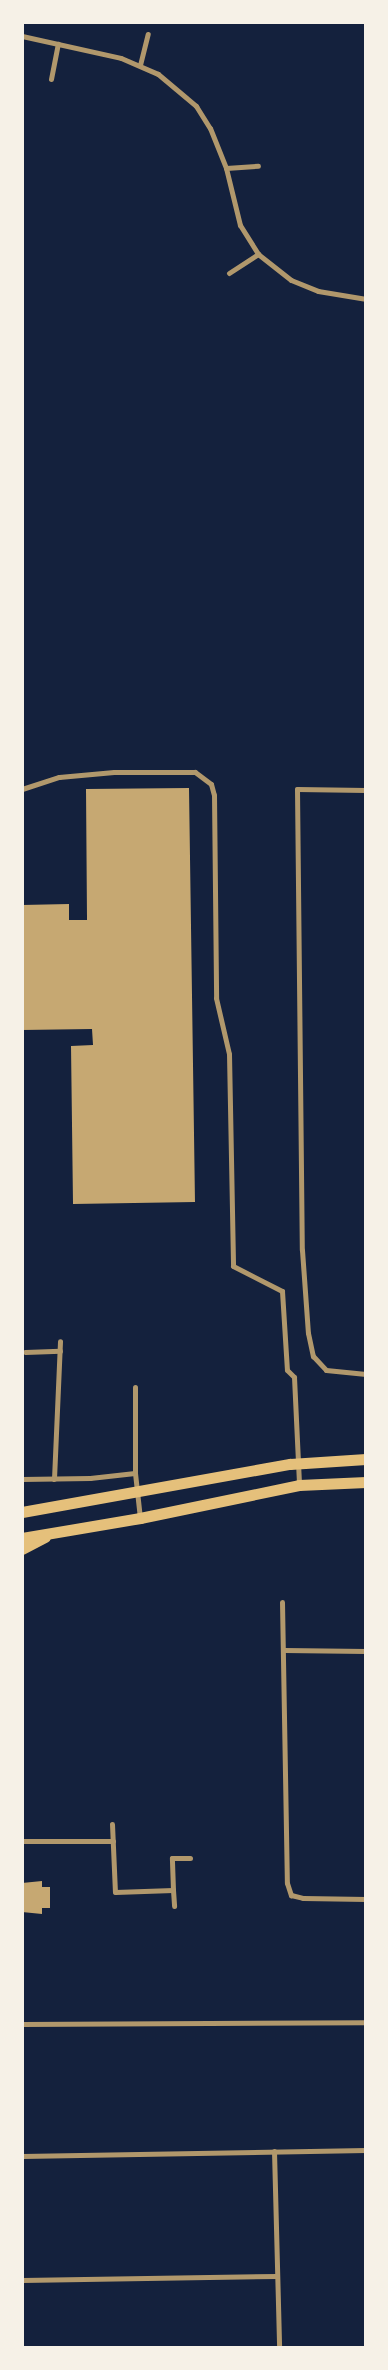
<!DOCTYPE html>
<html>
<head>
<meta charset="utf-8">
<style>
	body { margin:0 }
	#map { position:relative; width:388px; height:2370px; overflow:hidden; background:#14213d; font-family:"Work Sans",sans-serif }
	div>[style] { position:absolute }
	.building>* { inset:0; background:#c6a872 }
	.minor>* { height:5px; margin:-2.5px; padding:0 2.5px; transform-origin:2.5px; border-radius:2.5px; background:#b1986c }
	.primary>* { height:11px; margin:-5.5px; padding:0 5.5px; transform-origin:5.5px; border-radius:5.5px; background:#e5c07b }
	span { translate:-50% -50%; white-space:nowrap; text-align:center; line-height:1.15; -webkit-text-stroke:4px #f6f1e7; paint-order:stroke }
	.frame { position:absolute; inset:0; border:24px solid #f6f1e7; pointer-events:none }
</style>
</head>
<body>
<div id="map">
	<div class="building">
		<div style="clip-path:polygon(189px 788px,195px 1202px,73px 1204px,71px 1046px,93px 1045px,92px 1029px,22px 1030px,22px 905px,69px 904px,69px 920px,87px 920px,86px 789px)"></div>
		<div style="clip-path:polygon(42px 1881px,42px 1887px,50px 1887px,50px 1908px,42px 1908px,42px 1914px,22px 1912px,22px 1883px)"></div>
	</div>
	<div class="minor">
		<div style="left:22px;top:36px;width:101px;rotate:12.5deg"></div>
		<div style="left:121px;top:58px;width:40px;rotate:23.4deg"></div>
		<div style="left:158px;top:74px;width:50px;rotate:40.1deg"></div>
		<div style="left:196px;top:106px;width:26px;rotate:58deg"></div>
		<div style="left:210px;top:128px;width:43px;rotate:68.2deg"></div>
		<div style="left:226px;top:168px;width:59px;rotate:76.2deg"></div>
		<div style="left:240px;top:225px;width:34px;rotate:58deg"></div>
		<div style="left:258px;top:254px;width:42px;rotate:38.2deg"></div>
		<div style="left:291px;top:280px;width:29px;rotate:22deg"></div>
		<div style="left:318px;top:291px;width:49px;rotate:9.5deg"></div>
		<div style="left:140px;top:65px;width:32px;rotate:-76deg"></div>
		<div style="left:51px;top:79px;width:36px;rotate:-79deg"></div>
		<div style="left:226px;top:168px;width:32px;rotate:-4deg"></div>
		<div style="left:229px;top:273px;width:35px;rotate:-33deg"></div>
		<div style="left:22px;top:789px;width:39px;rotate:-18deg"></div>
		<div style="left:59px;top:777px;width:55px;rotate:-5.2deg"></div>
		<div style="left:114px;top:772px;width:81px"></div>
		<div style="left:195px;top:772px;width:20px;rotate:37deg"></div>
		<div style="left:211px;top:784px;width:11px;rotate:75deg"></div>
		<div style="left:214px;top:795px;width:203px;rotate:89.4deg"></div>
		<div style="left:216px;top:998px;width:57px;rotate:76.9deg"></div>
		<div style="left:229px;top:1054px;width:212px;rotate:88.9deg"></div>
		<div style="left:233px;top:1266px;width:55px;rotate:27deg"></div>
		<div style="left:282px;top:1291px;width:79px;rotate:86.4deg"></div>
		<div style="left:287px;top:1370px;width:10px;rotate:45deg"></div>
		<div style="left:294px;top:1377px;width:108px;rotate:87.3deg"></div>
		<div style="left:366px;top:790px;width:69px;rotate:-179.2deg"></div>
		<div style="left:297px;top:789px;width:461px;rotate:89.4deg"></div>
		<div style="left:302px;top:1250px;width:83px;rotate:85.9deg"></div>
		<div style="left:308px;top:1333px;width:24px;rotate:78deg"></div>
		<div style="left:313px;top:1356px;width:19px;rotate:47deg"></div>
		<div style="left:326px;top:1370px;width:40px;rotate:5.7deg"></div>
		<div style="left:25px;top:1352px;width:35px;rotate:-2deg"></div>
		<div style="left:135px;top:1387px;width:86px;rotate:90deg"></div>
		<div style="left:135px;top:1473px;width:45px;rotate:83.7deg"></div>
		<div style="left:22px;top:1479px;width:68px;rotate:-0.8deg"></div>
		<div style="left:90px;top:1478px;width:45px;rotate:-6.3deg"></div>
		<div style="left:54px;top:1479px;width:138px;rotate:-87.5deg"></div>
		<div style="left:282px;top:1602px;width:281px;rotate:89deg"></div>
		<div style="left:287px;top:1883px;width:13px;rotate:72deg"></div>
		<div style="left:291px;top:1895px;width:12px;rotate:14deg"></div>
		<div style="left:303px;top:1898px;width:63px;rotate:0.9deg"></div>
		<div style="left:284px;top:1650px;width:82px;rotate:0.7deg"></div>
		<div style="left:112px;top:1824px;width:68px;rotate:87.5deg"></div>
		<div style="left:115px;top:1892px;width:58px;rotate:-2deg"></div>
		<div style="left:173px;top:1890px;width:32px;rotate:-92deg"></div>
		<div style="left:172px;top:1858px;width:18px"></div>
		<div style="left:22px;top:1841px;width:91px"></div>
		<div style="left:173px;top:1890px;width:16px;rotate:86deg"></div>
		<div style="left:22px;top:2024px;width:344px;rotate:-0.3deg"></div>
		<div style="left:274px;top:2151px;width:197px;rotate:88.5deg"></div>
		<div style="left:22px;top:2156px;width:344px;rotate:-1deg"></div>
		<div style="left:22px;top:2280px;width:255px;rotate:-0.9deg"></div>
	</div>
	<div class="primary">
		<div style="left:22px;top:1512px;width:272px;rotate:-10.2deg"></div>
		<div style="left:290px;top:1464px;width:76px;rotate:-3.8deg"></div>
		<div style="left:22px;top:1538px;width:120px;rotate:-9.6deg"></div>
		<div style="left:140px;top:1518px;width:162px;rotate:-11.7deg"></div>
		<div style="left:299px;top:1485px;width:67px;rotate:-2.6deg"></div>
		<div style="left:22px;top:1549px;width:26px;rotate:-28deg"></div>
	</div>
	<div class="frame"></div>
</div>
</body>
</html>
